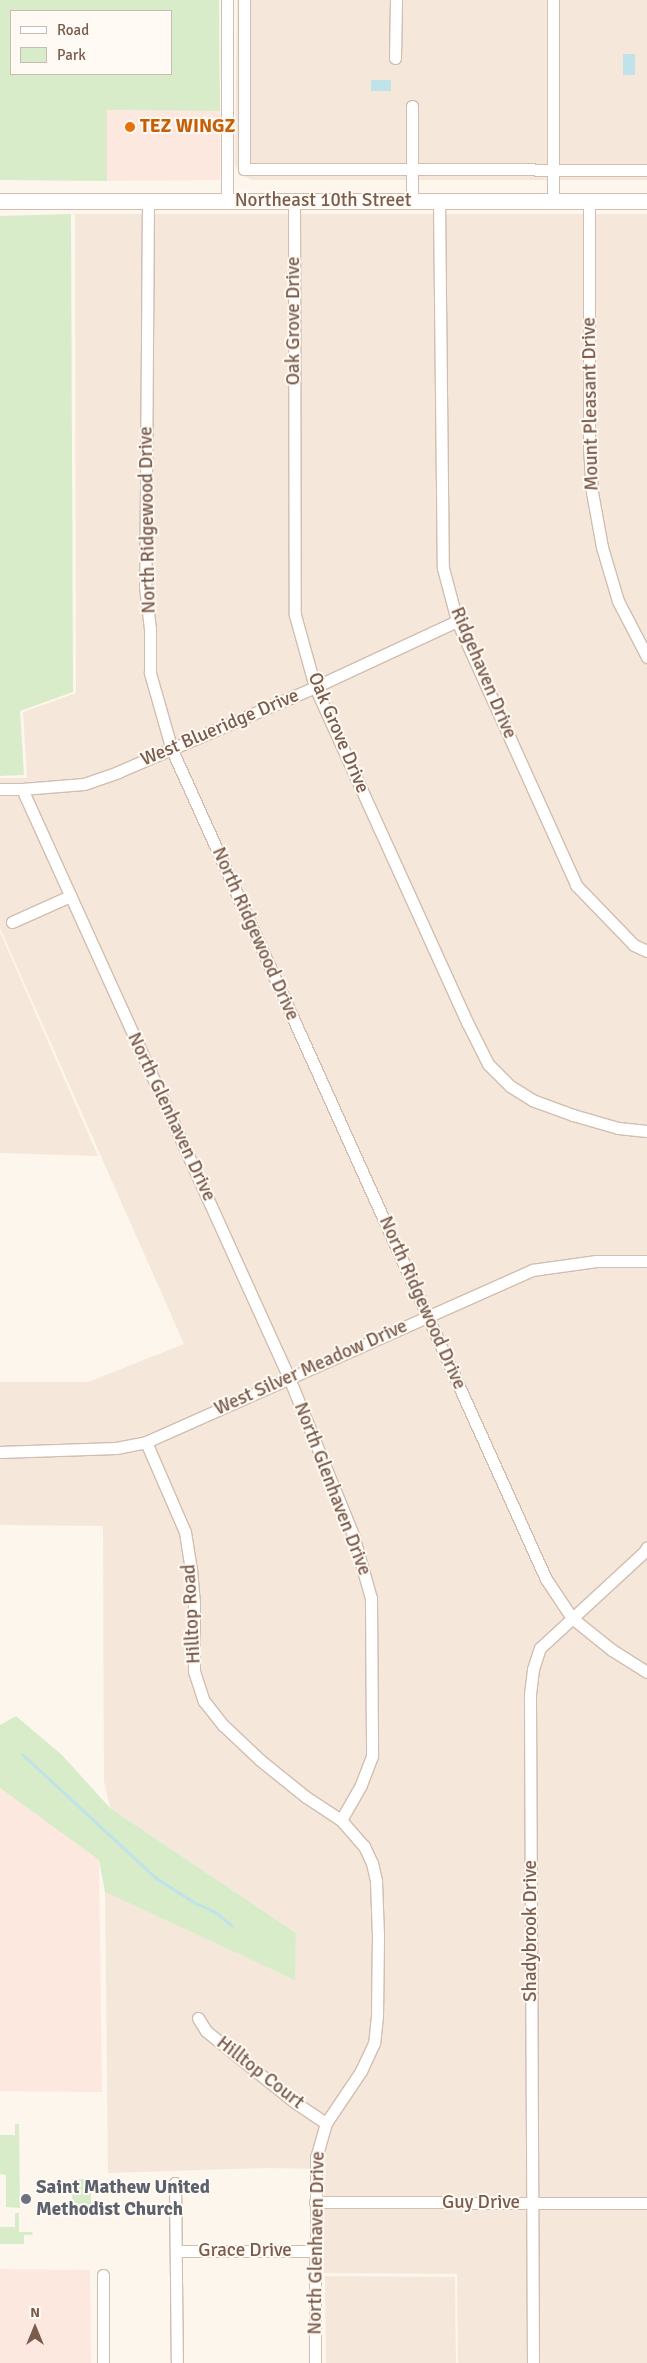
<!DOCTYPE html>
<html>
<head>
<meta charset="utf-8">
<style>
	body { margin:0 }
	#map { position:relative; width:647px; height:2363px; overflow:hidden; background:#fdf6ec; font-family:Signika,sans-serif }
	div>[style] { position:absolute }
	.residential>* { inset:0; background:#f5e8da }
	.commercial>* { inset:0; background:#fde8e0 }
	.green>* { inset:0; background:#d8ecc9 }
	.water>* { inset:0; background:#bfe3e8 }
	.stream>* { height:3px; margin:-1.5px; padding:0 1.5px; transform-origin:1.5px; border-radius:1.5px; background:#bfe3e8 }
	.roads { filter:drop-shadow(1px 0 #d1beb0) drop-shadow(-1px 0 #d1beb0) drop-shadow(0 1px #d1beb0) drop-shadow(0 -1px #d1beb0) }
	.minor>* { height:11px; margin:-5.5px; padding:0 5.5px; transform-origin:5.5px; border-radius:5.5px; background:#fff }
	.secondary>* { height:15px; margin:-7.5px; padding:0 7.5px; transform-origin:7.5px; border-radius:7.5px; background:#fff }
	.dots>* { width:14px; height:14px; translate:-50% -50%; box-sizing:border-box; border:2px solid #fffaf3; border-radius:50% }
	span { translate:-50% -50%; white-space:nowrap; text-align:center; line-height:1.15; -webkit-text-stroke:4px #fffaf3; paint-order:stroke }
	.food-label { font-size:19px; color:#c56008; font-weight:700 }
	.left { translate:0 -50%; text-align:left }
	.street-label { font-size:19px; color:#7a5c4d }
	.worship-label { font-size:19px; color:#5b616d; font-weight:700 }
	.legend { position:absolute; left:10px; top:10px; width:162px; height:65px; box-sizing:border-box; background:#fffaf3; border:1px solid #cabbb1; margin:0; padding:6px 9px; list-style:none; font-size:15px; color:#7a5c4d }
	.legend li { display:flex; align-items:center; gap:10px; height:25px }
	.legend b { width:25px; border:1px solid #cabbb1 }
	.north { position:absolute; left:10px; top:2303px; width:50px; height:50px; -webkit-text-stroke:4px #fffaf3; paint-order:stroke; rotate:0deg; font-size:14px; font-weight:700; line-height:20px; text-align:center; color:#7a5c4d }
	.north::after { content:''; display:block; margin:auto; width:18px; height:22px; background:#7a5c4d; clip-path:polygon(50% 0,100% 100%,50% 72%,0 100%) }
</style>
</head>
<body>
<div id="map">
	<div class="residential">
		<div style="clip-path:polygon(237px 0,647px 0,647px 180px,252px 180px,240px 175px,235px 165px)"></div>
		<div style="clip-path:polygon(75px 214px,647px 214px,647px 2363px,458px 2363px,457px 2274px,324px 2273px,324px 2169px,266px 2168px,108px 2173px,105px 1892px,294px 1979px,296px 1933px,110px 1808px,104px 1781px,103px 1526px,0 1525px,0 1382px,88px 1382px,184px 1344px,0 928px,0 778px,27px 778px,23px 712px,76px 693px)"></div>
		<div style="clip-path:polygon(0 932px,98px 1156px,0 1153px)"></div>
		<div style="clip-path:polygon(325px 2276px,455px 2277px,456px 2363px,326px 2363px)"></div>
	</div>
	<div class="commercial">
		<div style="clip-path:polygon(107px 110px,220px 111px,220px 180px,107px 181px)"></div>
		<div style="clip-path:polygon(0 1788px,99px 1860px,102px 2092px,0 2091px)"></div>
		<div style="clip-path:polygon(0 2269px,90px 2270px,91px 2363px,0 2363px)"></div>
	</div>
	<div class="green">
		<div style="clip-path:polygon(evenodd,0 0,219px 0,220px 111px,107px 110px,107px 181px,0 180px,0 0,11px 11px,171px 11px,171px 74px,11px 74px,11px 11px)"></div>
		<div style="clip-path:polygon(71px 214px,73px 692px,20px 711px,24px 775px,0 776px,0 216px)"></div>
		<div style="clip-path:polygon(16px 1716px,62px 1755px,110px 1808px,296px 1933px,295px 1980px,105px 1892px,99px 1860px,0 1788px,0 1725px)"></div>
		<div style="clip-path:polygon(15px 2124px,19px 2124px,20px 2208px,6px 2207px,6px 2175px,0 2174px,0 2135px,15px 2135px)"></div>
		<div style="clip-path:polygon(72px 2179px,91px 2179px,91px 2215px,72px 2215px)"></div>
		<div style="clip-path:polygon(15px 2213px,19px 2213px,19px 2232px,32px 2232px,33px 2235px,24px 2235px,24px 2244px,0 2244px,0 2227px,15px 2227px)"></div>
	</div>
	<div class="water">
		<div style="clip-path:polygon(623px 54px,635px 54px,635px 75px,623px 75px)"></div>
		<div style="clip-path:polygon(371px 80px,391px 80px,391px 91px,371px 91px)"></div>
	</div>
	<div class="stream">
		<div style="left:22px;top:1754px;width:183px;rotate:42.8deg"></div>
		<div style="left:156px;top:1878px;width:46px;rotate:32.7deg"></div>
		<div style="left:195px;top:1903px;width:22px;rotate:24deg"></div>
		<div style="left:215px;top:1912px;width:21px;rotate:39deg"></div>
	</div>
	<div class="roads">
		<div class="minor">
			<div style="left:227px;top:0;width:200px;rotate:90deg"></div>
			<div style="left:244px;top:0;width:169px;rotate:90deg"></div>
			<div style="left:244px;top:169px;width:403px;rotate:0.1deg"></div>
			<div style="left:553px;top:0;width:201px;rotate:90deg"></div>
			<div style="left:395px;top:58px;width:58px;rotate:-89deg"></div>
			<div style="left:148px;top:200px;width:386px;rotate:90.4deg"></div>
			<div style="left:145px;top:586px;width:43px;rotate:83.4deg"></div>
			<div style="left:150px;top:629px;width:44px;rotate:90deg"></div>
			<div style="left:150px;top:673px;width:80px;rotate:74.1deg"></div>
			<div style="left:172px;top:750px;width:909px;rotate:65.72deg"></div>
			<div style="left:546px;top:1579px;width:47px;rotate:56.3deg"></div>
			<div style="left:572px;top:1618px;width:51px;rotate:38.7deg"></div>
			<div style="left:612px;top:1650px;width:41px;rotate:32.2deg"></div>
			<div style="left:294px;top:201px;width:414px;rotate:89.9deg"></div>
			<div style="left:295px;top:615px;width:75px;rotate:74.5deg"></div>
			<div style="left:315px;top:687px;width:368px;rotate:65.6deg"></div>
			<div style="left:467px;top:1022px;width:47px;rotate:63.4deg"></div>
			<div style="left:488px;top:1064px;width:31px;rotate:45deg"></div>
			<div style="left:510px;top:1086px;width:26px;rotate:32deg"></div>
			<div style="left:532px;top:1100px;width:44px;rotate:20.1deg"></div>
			<div style="left:573px;top:1115px;width:47px;rotate:16.1deg"></div>
			<div style="left:618px;top:1128px;width:29px;rotate:6deg"></div>
			<div style="left:412px;top:201px;width:95px;rotate:-90deg"></div>
			<div style="left:439px;top:201px;width:367px;rotate:89.4deg"></div>
			<div style="left:443px;top:568px;width:55px;rotate:75.2deg"></div>
			<div style="left:457px;top:621px;width:290px;rotate:65.7deg"></div>
			<div style="left:576px;top:885px;width:83px;rotate:46deg"></div>
			<div style="left:634px;top:945px;width:14px;rotate:25deg"></div>
			<div style="left:589px;top:201px;width:247px;rotate:90deg"></div>
			<div style="left:589px;top:448px;width:44px;rotate:86.1deg"></div>
			<div style="left:592px;top:492px;width:56px;rotate:79.7deg"></div>
			<div style="left:602px;top:547px;width:56px;rotate:73.5deg"></div>
			<div style="left:618px;top:601px;width:63px;rotate:62.6deg"></div>
			<div style="left:0;top:789px;width:22px"></div>
			<div style="left:22px;top:789px;width:62px;rotate:-4.6deg"></div>
			<div style="left:84px;top:784px;width:36px;rotate:-19deg"></div>
			<div style="left:118px;top:772px;width:215px;rotate:-23.3deg"></div>
			<div style="left:315px;top:687px;width:157px;rotate:-24.9deg"></div>
			<div style="left:22px;top:789px;width:647px;rotate:65.61deg"></div>
			<div style="left:289px;top:1378px;width:170px;rotate:67.8deg"></div>
			<div style="left:353px;top:1535px;width:66px;rotate:74.1deg"></div>
			<div style="left:371px;top:1598px;width:158px;rotate:89.6deg"></div>
			<div style="left:372px;top:1756px;width:31px;rotate:111deg"></div>
			<div style="left:361px;top:1785px;width:40px;rotate:119.7deg"></div>
			<div style="left:341px;top:1820px;width:35px;rotate:49deg"></div>
			<div style="left:364px;top:1846px;width:19px;rotate:65deg"></div>
			<div style="left:372px;top:1863px;width:18px;rotate:77deg"></div>
			<div style="left:376px;top:1881px;width:54px;rotate:87.9deg"></div>
			<div style="left:378px;top:1935px;width:81px;rotate:90.7deg"></div>
			<div style="left:377px;top:2016px;width:27px;rotate:96deg"></div>
			<div style="left:374px;top:2043px;width:31px;rotate:115deg"></div>
			<div style="left:361px;top:2071px;width:63px;rotate:123.9deg"></div>
			<div style="left:326px;top:2123px;width:35px;rotate:106deg"></div>
			<div style="left:316px;top:2157px;width:206px;rotate:90.3deg"></div>
			<div style="left:12px;top:922px;width:64px;rotate:-24.1deg"></div>
			<div style="left:146px;top:1442px;width:98px;rotate:66.6deg"></div>
			<div style="left:185px;top:1532px;width:37px;rotate:81deg"></div>
			<div style="left:191px;top:1569px;width:34px;rotate:85deg"></div>
			<div style="left:194px;top:1603px;width:68px;rotate:90deg"></div>
			<div style="left:194px;top:1671px;width:32px;rotate:72deg"></div>
			<div style="left:204px;top:1701px;width:31px;rotate:52deg"></div>
			<div style="left:223px;top:1725px;width:51px;rotate:43.4deg"></div>
			<div style="left:260px;top:1760px;width:59px;rotate:38.8deg"></div>
			<div style="left:306px;top:1797px;width:42px;rotate:33.3deg"></div>
			<div style="left:0;top:1452px;width:116px;rotate:-2deg"></div>
			<div style="left:116px;top:1448px;width:31px;rotate:-11deg"></div>
			<div style="left:146px;top:1442px;width:423px;rotate:-24deg"></div>
			<div style="left:532px;top:1270px;width:65px;rotate:-8deg"></div>
			<div style="left:596px;top:1261px;width:51px"></div>
			<div style="left:198px;top:2018px;width:15px;rotate:58deg"></div>
			<div style="left:206px;top:2031px;width:115px;rotate:38.7deg"></div>
			<div style="left:296px;top:2103px;width:36px;rotate:34deg"></div>
			<div style="left:175px;top:2183px;width:180px;rotate:89.4deg"></div>
			<div style="left:315px;top:2202px;width:332px;rotate:0.2deg"></div>
			<div style="left:176px;top:2251px;width:139px"></div>
			<div style="left:103px;top:2275px;width:88px;rotate:90deg"></div>
			<div style="left:533px;top:2363px;width:669px;rotate:-90.26deg"></div>
			<div style="left:530px;top:1694px;width:25px;rotate:-83deg"></div>
			<div style="left:533px;top:1669px;width:22px;rotate:-72deg"></div>
			<div style="left:540px;top:1648px;width:143px;rotate:-42.7deg"></div>
			<div style="left:645px;top:1551px;width:4px;rotate:-63deg"></div>
		</div>
		<div class="secondary">
			<div style="left:0;top:201px;width:647px"></div>
		</div>
	</div>
	<div class="dots">
		<div style="left:130px;top:127px;background:#e8710a"></div>
		<div style="left:26px;top:2199px;background:#6b7280"></div>
	</div>
	<div class="food-label">
		<span class="left" style="left:140px;top:127px">TEZ WINGZ</span>
	</div>
	<div class="street-label">
		<span style="left:323px;top:201px">Northeast 10th Street</span>
		<span style="left:294px;top:321px;rotate:-90deg">Oak Grove Drive</span>
		<span style="left:591px;top:404px;rotate:-91deg">Mount Pleasant Drive</span>
		<span style="left:148px;top:520px;rotate:-91deg">North Ridgewood Drive</span>
		<span style="left:483px;top:673px;rotate:67deg">Ridgehaven Drive</span>
		<span style="left:220px;top:728px;rotate:-23deg">West Blueridge Drive</span>
		<span style="left:338px;top:733px;rotate:67deg">Oak Grove Drive</span>
		<span style="left:255px;top:934px;rotate:66deg">North Ridgewood Drive</span>
		<span style="left:171px;top:1117px;rotate:65deg">North Glenhaven Drive</span>
		<span style="left:422px;top:1303px;rotate:66deg">North Ridgewood Drive</span>
		<span style="left:311px;top:1368px;rotate:-24deg">West Silver Meadow Drive</span>
		<span style="left:332px;top:1489px;rotate:69deg">North Glenhaven Drive</span>
		<span style="left:192px;top:1614px;rotate:-93deg">Hilltop Road</span>
		<span style="left:531px;top:1931px;rotate:-90deg">Shadybrook Drive</span>
		<span style="left:260px;top:2073px;rotate:38deg">Hilltop Court</span>
		<span style="left:481px;top:2203px">Guy Drive</span>
		<span style="left:317px;top:2243px;rotate:-89deg">North Glenhaven Drive</span>
		<span style="left:245px;top:2251px">Grace Drive</span>
	</div>
	<div class="worship-label">
		<span class="left" style="left:36px;top:2199px">Saint Mathew United<br>Methodist Church</span>
	</div>
	<ul class="legend">
	<li><b style="height:6px;background:#fff"></b>Road</li>
	<li><b style="height:14px;background:#d8ecc9"></b>Park</li>
	</ul>
	<div class="north">N</div>
</div>
</body>
</html>
